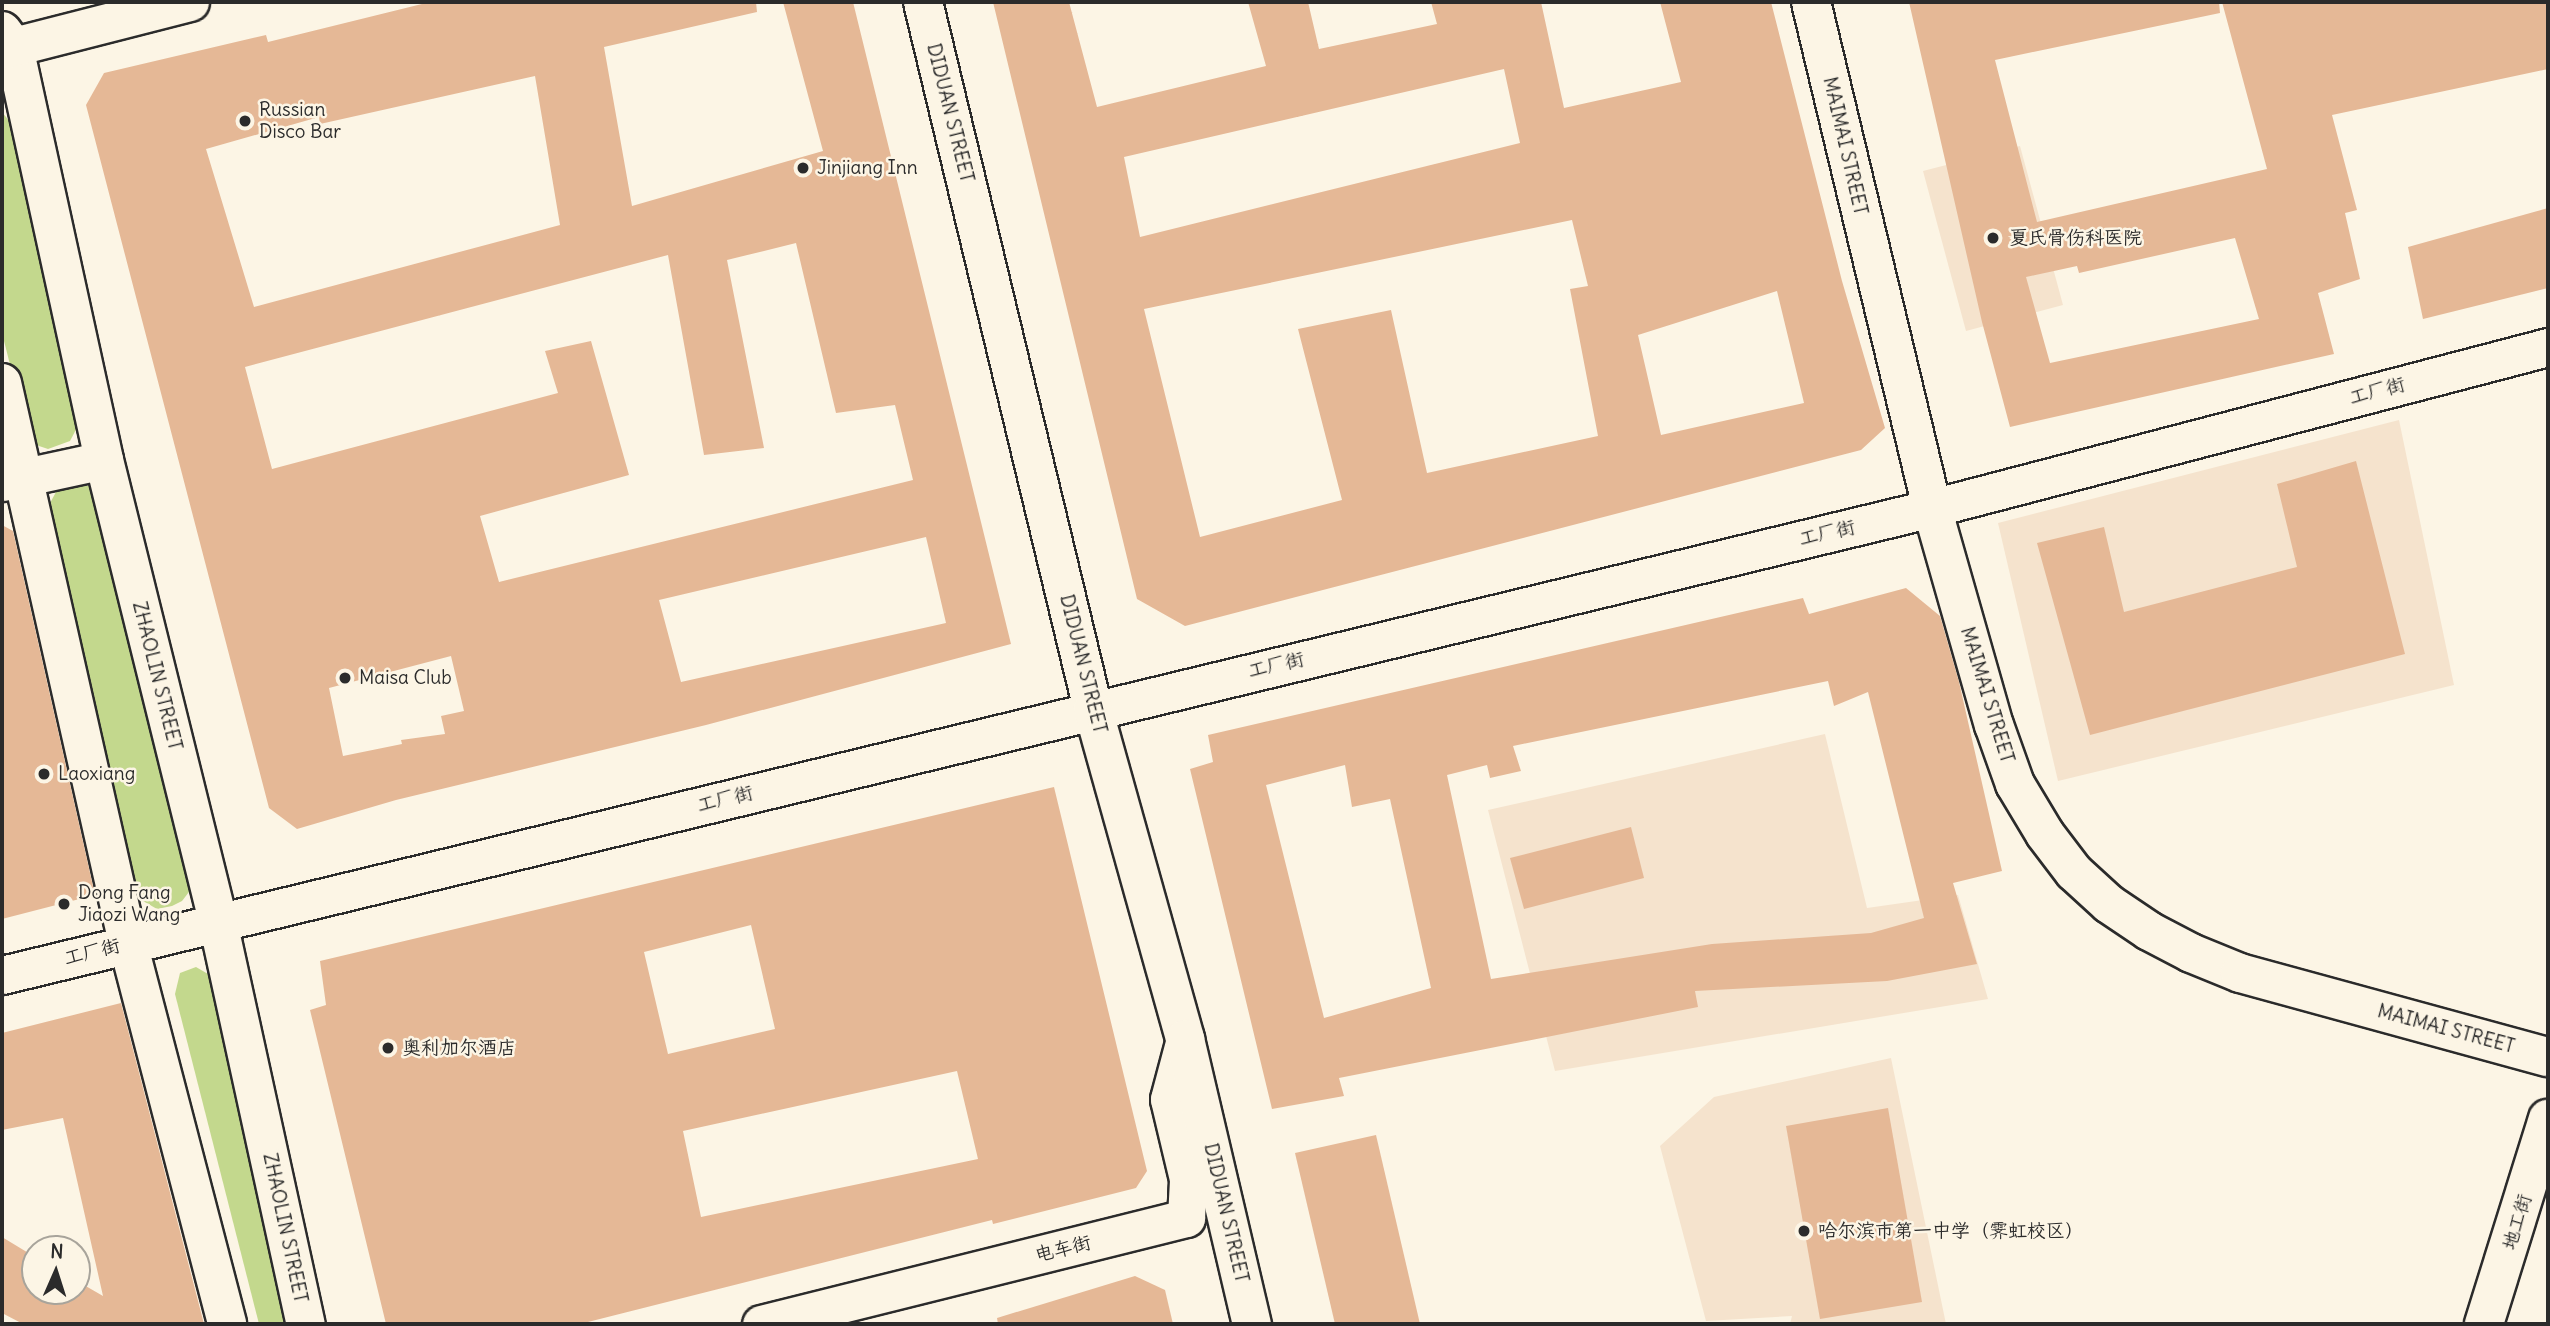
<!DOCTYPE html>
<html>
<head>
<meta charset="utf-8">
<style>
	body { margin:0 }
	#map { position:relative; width:2550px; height:1326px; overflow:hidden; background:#fcf5e5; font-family:Delius,"LXGW WenKai TC",sans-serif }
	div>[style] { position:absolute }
	.built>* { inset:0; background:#f5e3cd }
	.green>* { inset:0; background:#c3d88d }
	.building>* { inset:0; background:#e5b896 }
	.roads { filter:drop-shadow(2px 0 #2b2b2b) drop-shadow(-2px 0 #2b2b2b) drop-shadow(0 2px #2b2b2b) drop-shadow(0 -2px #2b2b2b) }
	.minor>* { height:37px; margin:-18.5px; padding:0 18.5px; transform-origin:18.5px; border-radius:18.5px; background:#fcf5e5 }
	.major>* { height:38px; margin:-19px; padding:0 19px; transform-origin:19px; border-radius:19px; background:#fcf5e5 }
	.highway>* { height:38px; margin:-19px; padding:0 19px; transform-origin:19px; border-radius:19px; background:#fcf5e5 }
	.dots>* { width:19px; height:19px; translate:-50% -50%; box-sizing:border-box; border:4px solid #fcf5e5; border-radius:50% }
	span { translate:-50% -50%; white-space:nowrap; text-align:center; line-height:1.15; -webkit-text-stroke:5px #fcf5e5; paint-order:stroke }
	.poi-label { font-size:19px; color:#2b2b2b }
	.left { translate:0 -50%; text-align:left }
	.street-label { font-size:19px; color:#2b2b2b }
	.frame { position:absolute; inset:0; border:4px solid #2b2b2b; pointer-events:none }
	.north { position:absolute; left:21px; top:1235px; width:70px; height:70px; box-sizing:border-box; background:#fcf5e5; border:2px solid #a8a49b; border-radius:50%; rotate:3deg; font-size:19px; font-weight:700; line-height:28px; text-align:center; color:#2b2b2b }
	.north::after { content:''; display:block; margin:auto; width:24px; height:32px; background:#2b2b2b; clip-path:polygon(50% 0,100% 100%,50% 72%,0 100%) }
</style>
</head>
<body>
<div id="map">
	<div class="built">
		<div style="clip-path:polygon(2020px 146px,2063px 305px,1966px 331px,1923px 171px)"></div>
		<div style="clip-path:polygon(2399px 420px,2454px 685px,2058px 781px,1998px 523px)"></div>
		<div style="clip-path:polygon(1825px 734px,1867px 908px,1958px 895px,1988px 999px,1555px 1071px,1488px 810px)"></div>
		<div style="clip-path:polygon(1891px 1058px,1946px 1324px,1790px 1324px,1792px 1316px,1706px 1321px,1660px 1146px,1714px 1097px)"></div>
	</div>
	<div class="green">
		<div style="clip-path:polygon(2px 112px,14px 127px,81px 420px,70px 441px,48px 449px,36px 445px,28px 436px,2px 333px)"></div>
		<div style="clip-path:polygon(70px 485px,91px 486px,100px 499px,192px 888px,182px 901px,172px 906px,157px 909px,143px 901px,134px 886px,49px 505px,56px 492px)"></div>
		<div style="clip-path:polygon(196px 967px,208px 974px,216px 986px,296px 1324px,259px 1324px,175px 994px,180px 973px)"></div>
	</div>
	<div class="building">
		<div style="clip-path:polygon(evenodd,430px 2px,756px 2px,757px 12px,604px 47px,632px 206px,823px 151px,783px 2px,853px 2px,1011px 644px,706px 725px,396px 800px,297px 829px,269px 808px,86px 105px,104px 73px,266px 35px,268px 42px,430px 2px,535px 76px,560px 225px,254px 307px,206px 149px,319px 117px,320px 124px,535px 76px,430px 2px,796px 243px,836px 413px,895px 405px,913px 480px,499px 582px,480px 516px,629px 475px,591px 341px,545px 351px,558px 393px,272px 469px,245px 367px,668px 255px,704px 455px,764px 448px,727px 260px,796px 243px,430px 2px,926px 537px,946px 623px,681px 682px,659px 600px,926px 537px,430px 2px,451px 656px,464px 711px,441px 716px,445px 734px,401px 740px,402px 744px,343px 756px,329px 688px,451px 656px)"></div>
		<div style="clip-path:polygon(evenodd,993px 2px,1069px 2px,1097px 107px,1266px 66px,1248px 2px,1308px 2px,1319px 49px,1437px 24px,1431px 2px,1541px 2px,1564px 108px,1681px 82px,1660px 2px,1771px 2px,1842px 281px,1885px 428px,1861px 450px,1185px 626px,1137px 599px,993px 2px,1504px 69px,1520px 143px,1140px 237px,1124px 157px,1504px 69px,993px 2px,1572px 220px,1588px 286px,1570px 289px,1598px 436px,1427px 473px,1391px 310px,1298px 329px,1342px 500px,1200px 537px,1144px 309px,1572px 220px,993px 2px,1777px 291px,1804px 403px,1661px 435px,1638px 335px,1777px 291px)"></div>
		<div style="clip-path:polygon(evenodd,1909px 2px,2219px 2px,2220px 13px,1995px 60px,2037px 222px,2267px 169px,2222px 2px,2548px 2px,2548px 69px,2332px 115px,2357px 210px,2345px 213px,2360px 279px,2318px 293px,2334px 354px,2010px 427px,1982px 322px,1909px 2px,2235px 238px,2259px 319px,2050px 363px,2026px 277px,2077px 266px,2079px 273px,2235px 238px)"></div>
		<div style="clip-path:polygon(2548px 208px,2548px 288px,2423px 319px,2408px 247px)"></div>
		<div style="clip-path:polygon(2356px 461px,2405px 654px,2090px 735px,2037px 543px,2104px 527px,2124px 612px,2297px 567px,2277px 484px)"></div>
		<div style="clip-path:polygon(2px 525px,13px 531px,95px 895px,2px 919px)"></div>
		<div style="clip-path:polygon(evenodd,1906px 588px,1940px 616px,1959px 682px,2002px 871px,1953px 883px,1977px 964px,1887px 981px,1695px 991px,1698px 1007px,1339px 1078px,1344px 1096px,1272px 1109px,1190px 769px,1213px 762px,1208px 735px,1803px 598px,1809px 614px,1906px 588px,1828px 681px,1834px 706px,1868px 692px,1924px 918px,1871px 933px,1712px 944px,1491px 979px,1447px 775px,1487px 765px,1490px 778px,1521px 771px,1513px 746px,1828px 681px,1906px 588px,1345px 765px,1352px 807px,1390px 799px,1431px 988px,1324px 1018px,1266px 785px,1345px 765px)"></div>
		<div style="clip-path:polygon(evenodd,1054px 787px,1147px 1171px,1136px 1188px,993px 1224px,992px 1220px,580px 1324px,386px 1324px,310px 1010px,326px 1005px,320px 961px,1054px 787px,751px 925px,775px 1029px,668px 1054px,644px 952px,751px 925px,1054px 787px,957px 1071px,978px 1159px,701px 1217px,683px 1131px,957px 1071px)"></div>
		<div style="clip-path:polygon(1631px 827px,1644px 878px,1524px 909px,1510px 858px)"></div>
		<div style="clip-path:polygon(121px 1003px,204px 1324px,23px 1324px,2px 1313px,2px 1237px,35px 1257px,35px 1291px,77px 1291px,77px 1281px,103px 1296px,63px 1118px,2px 1130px,2px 1033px)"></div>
		<div style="clip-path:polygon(1888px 1108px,1922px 1302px,1820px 1319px,1786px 1126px)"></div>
		<div style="clip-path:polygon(1376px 1135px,1420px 1324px,1335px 1324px,1295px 1153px)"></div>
		<div style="clip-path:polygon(1135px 1276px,1165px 1290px,1173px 1324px,998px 1324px,997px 1318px)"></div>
	</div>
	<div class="roads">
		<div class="minor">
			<div style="left:2px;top:482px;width:104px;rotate:-12.2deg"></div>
			<div style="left:2px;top:975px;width:1986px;rotate:-13.6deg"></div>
			<div style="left:1932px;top:508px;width:637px;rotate:-14.65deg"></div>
			<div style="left:761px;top:1324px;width:438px;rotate:-14deg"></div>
			<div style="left:1186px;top:1218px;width:39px;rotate:-87deg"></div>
			<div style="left:1188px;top:1179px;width:82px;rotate:-103.4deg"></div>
			<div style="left:1169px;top:1099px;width:62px;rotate:-75.1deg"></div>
		</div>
		<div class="major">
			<div style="left:923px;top:2px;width:727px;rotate:76.48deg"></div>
			<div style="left:1093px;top:709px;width:343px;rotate:74.4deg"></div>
			<div style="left:1185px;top:1039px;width:293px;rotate:76.8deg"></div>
			<div style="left:1811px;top:2px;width:520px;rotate:76.55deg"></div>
			<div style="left:1932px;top:508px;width:226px;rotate:74.1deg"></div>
			<div style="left:1994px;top:725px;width:63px;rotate:70.4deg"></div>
			<div style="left:2015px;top:784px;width:58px;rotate:59deg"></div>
			<div style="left:2045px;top:834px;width:48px;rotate:52.7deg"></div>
			<div style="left:2074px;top:872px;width:47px;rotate:42.4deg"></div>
			<div style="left:2109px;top:904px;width:48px;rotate:34deg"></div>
			<div style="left:2149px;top:931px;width:47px;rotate:27.6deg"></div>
			<div style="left:2191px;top:953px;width:53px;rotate:22.2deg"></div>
			<div style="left:2240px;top:973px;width:319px;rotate:15.3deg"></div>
			<div style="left:2px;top:31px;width:20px;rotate:53deg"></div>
			<div style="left:14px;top:47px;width:423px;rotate:77.7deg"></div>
			<div style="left:104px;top:460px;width:476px;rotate:76.1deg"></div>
			<div style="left:218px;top:922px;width:412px;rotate:77.7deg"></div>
			<div style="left:2px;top:383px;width:574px;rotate:77.32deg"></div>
			<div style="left:128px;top:943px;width:394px;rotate:75.4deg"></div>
			<div style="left:2484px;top:1324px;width:215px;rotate:-72.7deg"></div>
		</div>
		<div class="highway">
			<div style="left:2px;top:50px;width:194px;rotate:-14.3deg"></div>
		</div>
	</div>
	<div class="dots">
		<div style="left:245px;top:121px;background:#2b2b2b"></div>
		<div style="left:803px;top:168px;background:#2b2b2b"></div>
		<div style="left:1993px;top:238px;background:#2b2b2b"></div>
		<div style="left:345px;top:678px;background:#2b2b2b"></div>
		<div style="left:44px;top:774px;background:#2b2b2b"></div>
		<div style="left:64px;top:904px;background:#2b2b2b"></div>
		<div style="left:388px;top:1048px;background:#2b2b2b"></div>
		<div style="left:1804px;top:1231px;background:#2b2b2b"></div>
	</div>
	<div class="poi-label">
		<span class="left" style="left:259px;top:121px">Russian<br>Disco Bar</span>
		<span class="left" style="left:817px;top:168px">Jinjiang Inn</span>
		<span class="left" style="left:2009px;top:238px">夏氏骨伤科医院</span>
		<span class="left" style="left:359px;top:678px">Maisa Club</span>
		<span class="left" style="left:58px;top:774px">Laoxiang</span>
		<span class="left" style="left:78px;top:904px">Dong Fang<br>Jiaozi Wang</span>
		<span class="left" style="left:402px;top:1048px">奥利加尔酒店</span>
		<span class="left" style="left:1818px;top:1231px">哈尔滨市第一中学（霁虹校区）</span>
	</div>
	<div class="street-label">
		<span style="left:950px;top:113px;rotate:76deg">DIDUAN STREET</span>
		<span style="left:1845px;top:146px;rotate:77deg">MAIMAI STREET</span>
		<span style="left:2377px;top:391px;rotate:-15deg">工厂街</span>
		<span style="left:1827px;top:533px;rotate:-13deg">工厂街</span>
		<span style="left:1083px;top:664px;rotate:76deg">DIDUAN STREET</span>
		<span style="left:1276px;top:665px;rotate:-13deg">工厂街</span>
		<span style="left:157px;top:676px;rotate:76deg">ZHAOLIN STREET</span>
		<span style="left:1987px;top:695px;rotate:73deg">MAIMAI STREET</span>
		<span style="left:725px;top:799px;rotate:-14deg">工厂街</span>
		<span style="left:92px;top:952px;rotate:-14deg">工厂街</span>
		<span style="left:2446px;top:1029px;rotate:15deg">MAIMAI STREET</span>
		<span style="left:1226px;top:1213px;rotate:77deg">DIDUAN STREET</span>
		<span style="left:2517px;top:1222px;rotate:-73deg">地工街</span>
		<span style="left:285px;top:1228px;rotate:78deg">ZHAOLIN STREET</span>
		<span style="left:1063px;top:1249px;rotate:-14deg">电车街</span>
	</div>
	<div class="frame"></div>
	<div class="north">N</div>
</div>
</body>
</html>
